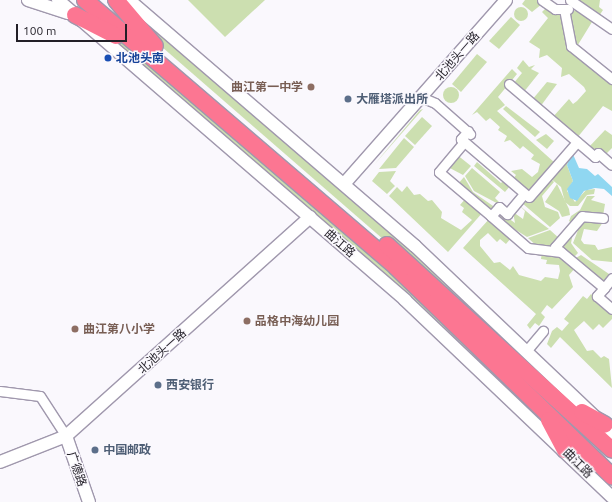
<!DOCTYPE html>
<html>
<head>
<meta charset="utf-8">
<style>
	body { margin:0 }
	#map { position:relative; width:612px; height:502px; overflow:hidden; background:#faf8fd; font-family:Ubuntu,"Noto Sans SC",sans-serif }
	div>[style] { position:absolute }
	.green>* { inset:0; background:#ccdfb0 }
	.round { border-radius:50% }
	.water>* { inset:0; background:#90d7f1 }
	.roads { filter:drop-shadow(1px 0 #a098ad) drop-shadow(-1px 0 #a098ad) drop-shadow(0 1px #a098ad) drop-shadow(0 -1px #a098ad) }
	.street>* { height:9px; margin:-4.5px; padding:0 4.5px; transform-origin:4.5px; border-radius:4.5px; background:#fff }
	.secondary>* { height:12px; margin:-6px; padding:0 6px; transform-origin:6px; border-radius:6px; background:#fff }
	.highway>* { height:16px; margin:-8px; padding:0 8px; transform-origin:8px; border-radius:8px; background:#fc7692 }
	.dots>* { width:11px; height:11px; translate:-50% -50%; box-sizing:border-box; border:2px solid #faf8fd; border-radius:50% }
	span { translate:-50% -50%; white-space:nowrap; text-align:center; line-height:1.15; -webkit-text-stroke:3px #faf8fd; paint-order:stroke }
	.street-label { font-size:12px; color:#221f27 }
	.transit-label { font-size:12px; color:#164399; font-weight:700 }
	.left { translate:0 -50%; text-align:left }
	.education-label { font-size:12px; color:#785e54; font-weight:700 }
	.right { translate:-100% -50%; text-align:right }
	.service-label { font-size:12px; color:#4e5e75; font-weight:700 }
	.scale { position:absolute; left:16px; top:24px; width:111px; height:18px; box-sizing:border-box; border:2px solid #221f27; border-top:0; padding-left:5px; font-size:12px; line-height:14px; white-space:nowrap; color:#221f27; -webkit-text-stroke:3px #faf8fd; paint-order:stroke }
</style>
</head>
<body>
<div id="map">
	<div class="green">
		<div style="clip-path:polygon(188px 0,265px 0,225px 37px)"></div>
		<div style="clip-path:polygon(525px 0,537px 0,542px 4px,532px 12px,522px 4px)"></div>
		<div style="clip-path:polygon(575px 0,600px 0,599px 7px,603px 10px,599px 16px)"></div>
		<div class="round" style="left:514px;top:7px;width:14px;height:14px"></div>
		<div style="clip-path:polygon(546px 8px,561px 13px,565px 37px,612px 82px,612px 111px,603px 106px,577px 138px,552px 118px,569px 99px,573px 104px,577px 101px,586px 91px,584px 87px,569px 74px,561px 77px,562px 68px,547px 55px,539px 58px,540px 49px,529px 42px,548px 18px,542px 12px)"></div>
		<div style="clip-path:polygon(577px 10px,612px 33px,612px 35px,592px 22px,576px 48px,569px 12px)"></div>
		<div style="clip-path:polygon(137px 14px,461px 292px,567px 399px,162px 47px)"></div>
		<div style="clip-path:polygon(511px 17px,520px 25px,499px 49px,489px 41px)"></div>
		<div style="clip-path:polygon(117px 39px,135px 50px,346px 231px,528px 399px,544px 422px,397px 286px,115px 43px)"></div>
		<div style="clip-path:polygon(477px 54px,487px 62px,461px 92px,452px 84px)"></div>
		<div style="clip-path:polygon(523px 60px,529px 67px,535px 65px,531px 69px,539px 73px,523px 93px,513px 84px,522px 73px,517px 68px)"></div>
		<div style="clip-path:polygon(512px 69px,517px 74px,498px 97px,505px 105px,497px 111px,555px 163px,529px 194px,512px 180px,516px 175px,511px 171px,522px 169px,532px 177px,538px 172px,540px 164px,531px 159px,534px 155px,523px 146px,520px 149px,510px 140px,504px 142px,507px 136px,498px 130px,500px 127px,490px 118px,486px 121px,477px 112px,472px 115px)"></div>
		<div style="clip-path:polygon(547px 82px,557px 84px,540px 107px,532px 100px)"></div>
		<div class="round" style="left:443px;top:87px;width:16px;height:16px"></div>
		<div style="clip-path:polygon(506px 106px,540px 132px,535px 137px,503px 109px)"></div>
		<div style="clip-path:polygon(423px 109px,374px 165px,420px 110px)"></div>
		<div style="clip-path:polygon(422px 117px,432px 126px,415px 145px,405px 136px)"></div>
		<div style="clip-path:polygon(605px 130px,612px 135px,612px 148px,605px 155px,588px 148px)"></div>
		<div style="clip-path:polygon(546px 134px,554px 141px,547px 149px,536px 140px)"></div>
		<div style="clip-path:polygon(404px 138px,414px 147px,396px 168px,379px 169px)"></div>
		<div style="clip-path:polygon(576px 145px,567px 165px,573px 181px,567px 191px,575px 202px,586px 190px,595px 189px,594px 194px,587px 195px,578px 206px,570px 206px,565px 202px,561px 187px,550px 178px,554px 182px,542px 196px,545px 207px,558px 212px,560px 218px,550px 227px,522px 203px,525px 199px,528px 201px)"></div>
		<div style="clip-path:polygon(456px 154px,471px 166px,463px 175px,446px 166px)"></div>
		<div style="clip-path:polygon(477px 162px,501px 183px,504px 180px,510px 186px,505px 192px,474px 166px)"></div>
		<div style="clip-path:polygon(472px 168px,500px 192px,495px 198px,504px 207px,474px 191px,465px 176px)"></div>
		<div style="clip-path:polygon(396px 171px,390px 181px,395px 186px,387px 194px,372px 181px,379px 172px)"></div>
		<div style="clip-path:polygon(464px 177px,473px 192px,496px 208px,491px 213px,457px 185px)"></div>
		<div style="clip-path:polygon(557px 184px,569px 209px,570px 215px,562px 217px,559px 211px,545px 202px)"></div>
		<div style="clip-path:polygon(407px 186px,414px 195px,420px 194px,428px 201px,432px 200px,442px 212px,441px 218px,461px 230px,472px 220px,462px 212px,464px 208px,460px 205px,466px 198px,483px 212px,448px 252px,389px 196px,397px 187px,402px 192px)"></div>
		<div style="clip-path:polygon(587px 196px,595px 196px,591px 200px,605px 204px,603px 216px,582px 213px,573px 224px,569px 221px,571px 216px,580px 210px)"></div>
		<div style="clip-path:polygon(519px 205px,533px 217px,549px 229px,527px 237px,494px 216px,498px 211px,515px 223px,513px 212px,523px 219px,525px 211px)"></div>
		<div style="clip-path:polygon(490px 218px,512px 237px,506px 244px,500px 239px,497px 242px,488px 233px,480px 240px,480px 246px,494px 263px,500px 262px,510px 270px,513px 266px,519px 275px,541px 281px,545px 277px,558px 279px,560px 271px,559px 265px,546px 264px,547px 260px,541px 259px,542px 252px,561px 254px,576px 267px,569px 275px,573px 287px,552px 309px,547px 305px,541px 313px,545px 317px,539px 326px,535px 323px,530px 329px,527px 325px,536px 314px,463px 248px)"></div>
		<div style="clip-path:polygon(582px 220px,603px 222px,597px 231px,584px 229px,581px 240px,584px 244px,595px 245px,598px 250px,612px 247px,612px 262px,592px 260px,573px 243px)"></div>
		<div style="clip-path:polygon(550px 230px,560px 239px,553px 247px,539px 248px,528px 238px)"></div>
		<div style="clip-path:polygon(573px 233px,571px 243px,578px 253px,573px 258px,559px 246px)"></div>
		<div style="clip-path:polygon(581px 255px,612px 276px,603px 286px,574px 259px)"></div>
		<div style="clip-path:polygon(591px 294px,612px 313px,612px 319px,603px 328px,599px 324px,593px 330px,584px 321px,574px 330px,587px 351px,593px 350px,601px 358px,604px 356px,609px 359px,612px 388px,560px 337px,551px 348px,547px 344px,552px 331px,557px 327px,562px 331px,569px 323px,564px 319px,583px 296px,587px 299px)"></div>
	</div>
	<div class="water">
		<div style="clip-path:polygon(572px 152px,579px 168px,587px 169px,595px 176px,598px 174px,612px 187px,612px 196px,604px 189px,595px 188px,584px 191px,577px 201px,570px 198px,567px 189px,573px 181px,567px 165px)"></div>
	</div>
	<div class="roads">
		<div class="street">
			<div style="left:542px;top:0;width:16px;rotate:35deg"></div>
			<div style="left:555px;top:9px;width:13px"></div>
			<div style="left:570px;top:0;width:51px;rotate:34.6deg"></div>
			<div style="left:564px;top:9px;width:38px;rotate:79deg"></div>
			<div style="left:571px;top:46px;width:53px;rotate:38.8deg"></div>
			<div style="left:509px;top:84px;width:113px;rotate:40.3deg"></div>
			<div style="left:595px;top:157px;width:5px;rotate:-53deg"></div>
			<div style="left:598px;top:153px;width:18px;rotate:41deg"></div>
			<div style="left:421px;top:97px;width:15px;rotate:23deg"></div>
			<div style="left:435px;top:103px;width:47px;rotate:41.5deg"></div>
			<div style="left:468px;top:131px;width:11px;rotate:131deg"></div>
			<div style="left:461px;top:139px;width:89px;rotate:40.5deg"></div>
			<div style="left:529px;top:197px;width:73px;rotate:-48.9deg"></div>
			<div style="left:464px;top:142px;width:39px;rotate:130deg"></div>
			<div style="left:439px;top:172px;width:68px;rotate:40.2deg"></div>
			<div style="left:491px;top:216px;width:12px;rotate:-48deg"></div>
			<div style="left:499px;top:207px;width:11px;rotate:41deg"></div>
			<div style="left:507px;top:214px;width:26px;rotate:-50deg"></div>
			<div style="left:491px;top:216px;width:49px;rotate:40.9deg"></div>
			<div style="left:528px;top:248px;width:33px;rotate:7deg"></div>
			<div style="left:603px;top:218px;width:21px;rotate:-175deg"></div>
			<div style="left:582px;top:216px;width:41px;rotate:131.1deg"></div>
			<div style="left:555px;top:247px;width:64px;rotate:39.9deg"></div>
			<div style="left:604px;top:288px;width:13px;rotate:-51deg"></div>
			<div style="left:604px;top:288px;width:11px;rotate:131deg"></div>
			<div style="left:597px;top:296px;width:20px;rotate:41deg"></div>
			<div style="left:527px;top:350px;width:25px;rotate:-50deg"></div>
			<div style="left:0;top:391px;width:40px;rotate:7.1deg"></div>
			<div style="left:40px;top:396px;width:48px;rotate:57deg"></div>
		</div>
		<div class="secondary">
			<div style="left:28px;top:0;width:42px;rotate:18deg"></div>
			<div style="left:58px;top:0;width:459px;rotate:40.8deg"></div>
			<div style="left:405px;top:300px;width:286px;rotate:43.6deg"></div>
			<div style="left:129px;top:0;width:377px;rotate:40.7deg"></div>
			<div style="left:415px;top:246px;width:272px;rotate:43.5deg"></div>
			<div style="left:344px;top:184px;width:245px;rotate:-48.6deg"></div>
			<div style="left:66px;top:436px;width:70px;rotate:70.8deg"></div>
			<div style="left:0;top:462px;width:71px;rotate:-21.5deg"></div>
			<div style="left:66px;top:436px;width:328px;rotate:-41.9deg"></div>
		</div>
		<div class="highway">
			<div style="left:85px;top:0;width:410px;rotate:40.6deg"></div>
			<div style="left:396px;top:267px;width:301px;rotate:44.1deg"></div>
			<div style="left:116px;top:0;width:60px;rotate:49.7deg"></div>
			<div style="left:75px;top:15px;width:46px;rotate:27.1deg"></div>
			<div style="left:387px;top:245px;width:304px;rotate:42.3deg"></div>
			<div style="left:582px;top:412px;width:26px;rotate:29deg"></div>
			<div style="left:549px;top:420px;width:34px;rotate:62deg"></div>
		</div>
	</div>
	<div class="dots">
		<div style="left:108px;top:58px;background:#1a4fb4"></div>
		<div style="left:311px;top:87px;background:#8d6e63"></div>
		<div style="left:348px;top:99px;background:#5c6f8a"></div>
		<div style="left:247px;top:321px;background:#8d6e63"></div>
		<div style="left:75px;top:329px;background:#8d6e63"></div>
		<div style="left:158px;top:385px;background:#5c6f8a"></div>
		<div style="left:95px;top:450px;background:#5c6f8a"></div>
	</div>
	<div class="street-label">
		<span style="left:457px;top:56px;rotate:-49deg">北池头一路</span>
		<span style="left:340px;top:243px;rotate:41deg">曲江路</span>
		<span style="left:162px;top:351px;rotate:-42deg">北池头一路</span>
		<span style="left:578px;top:463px;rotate:45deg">曲江路</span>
		<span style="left:77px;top:469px;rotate:71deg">广德路</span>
	</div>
	<div class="transit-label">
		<span class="left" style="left:116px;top:58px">北池头南</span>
	</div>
	<div class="education-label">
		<span class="right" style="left:303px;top:87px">曲江第一中学</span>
		<span class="left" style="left:255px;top:321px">品格中海幼儿园</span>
		<span class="left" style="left:83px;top:329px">曲江第八小学</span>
	</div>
	<div class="service-label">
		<span class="left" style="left:356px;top:99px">大雁塔派出所</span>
		<span class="left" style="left:166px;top:385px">西安银行</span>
		<span class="left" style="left:103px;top:450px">中国邮政</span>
	</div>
	<div class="scale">100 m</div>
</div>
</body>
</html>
